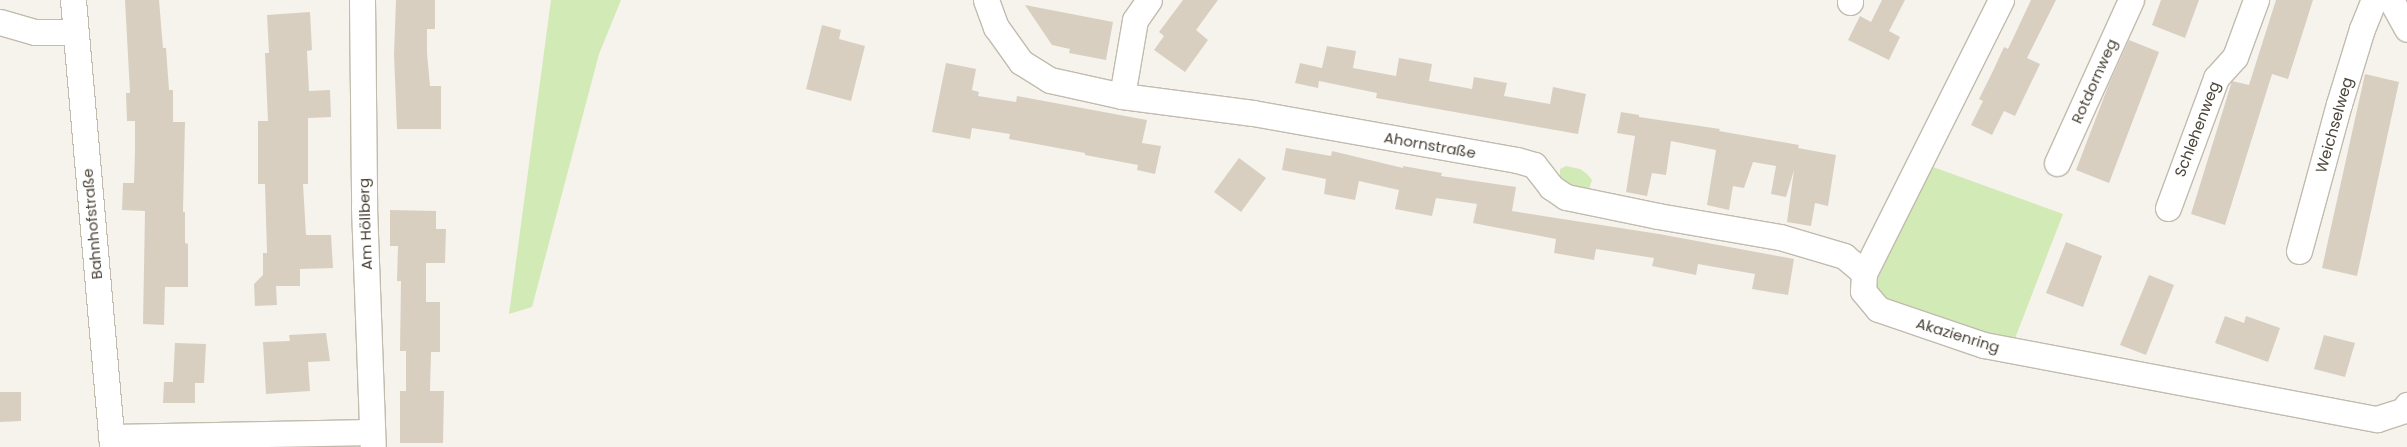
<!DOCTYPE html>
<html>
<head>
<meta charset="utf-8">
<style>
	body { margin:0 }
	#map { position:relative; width:2407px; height:447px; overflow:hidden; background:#f6f3ec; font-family:Poppins,sans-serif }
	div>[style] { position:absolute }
	.green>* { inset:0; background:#d2eab5 }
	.building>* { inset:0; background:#d8cfc1 }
	.roads { filter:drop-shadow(1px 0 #c2bbae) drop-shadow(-1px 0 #c2bbae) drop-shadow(0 1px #c2bbae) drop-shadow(0 -1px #c2bbae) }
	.street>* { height:25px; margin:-12.5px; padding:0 12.5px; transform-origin:12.5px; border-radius:12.5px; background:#fff }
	span { translate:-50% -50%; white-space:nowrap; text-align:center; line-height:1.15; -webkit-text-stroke:5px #fff; paint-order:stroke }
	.street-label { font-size:15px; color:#4b4439 }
</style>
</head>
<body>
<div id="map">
	<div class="green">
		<div style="clip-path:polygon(551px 0,621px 0,599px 54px,532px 307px,509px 314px)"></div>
		<div style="clip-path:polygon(1566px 166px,1580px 169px,1587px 174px,1592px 180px,1589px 189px,1579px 190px,1560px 177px,1560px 169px)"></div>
		<div style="clip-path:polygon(1933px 167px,2063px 214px,2014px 341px,1891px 304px,1878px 293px,1876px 278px)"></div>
	</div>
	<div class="building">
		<div style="clip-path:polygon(125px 0,159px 0,163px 48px,166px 48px,169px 90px,173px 90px,173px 122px,185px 122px,183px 212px,185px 212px,185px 243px,188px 244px,188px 287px,165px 287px,164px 325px,143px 324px,145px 211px,122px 210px,123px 183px,134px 183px,135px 151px,135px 121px,127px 121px,126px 93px,130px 93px)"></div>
		<div style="clip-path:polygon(396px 0,435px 0,435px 29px,427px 29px,427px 53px,430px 86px,441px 86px,441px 129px,397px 129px,394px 54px)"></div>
		<div style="clip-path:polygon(1183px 0,1218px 0,1196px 30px,1208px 40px,1185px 72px,1154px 50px,1164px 36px,1159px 32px)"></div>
		<div style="clip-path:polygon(1882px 0,1905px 0,1889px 31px,1900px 37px,1889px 60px,1848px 40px,1860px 16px,1871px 22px)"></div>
		<div style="clip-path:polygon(2031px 0,2056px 0,2027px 58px,2040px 64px,2015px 116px,2004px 111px,1992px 135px,1971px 125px,1983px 101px,1979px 99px,1992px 73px,2004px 47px,2008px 49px)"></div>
		<div style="clip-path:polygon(2161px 0,2199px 0,2185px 38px,2152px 25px)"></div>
		<div style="clip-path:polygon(2276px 0,2313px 0,2288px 79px,2272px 74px,2225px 225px,2191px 214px,2232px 81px,2249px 85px)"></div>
		<div style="clip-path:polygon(1025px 5px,1113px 22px,1106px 60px,1069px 53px,1070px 49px,1052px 45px)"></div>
		<div style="clip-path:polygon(310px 12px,312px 50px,307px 51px,309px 91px,330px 90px,331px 117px,308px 118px,308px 184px,303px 184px,306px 235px,331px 235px,333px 268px,300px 269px,300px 286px,276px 286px,277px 305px,255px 306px,254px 284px,263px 275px,263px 253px,267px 253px,265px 184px,258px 184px,258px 121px,268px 121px,265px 53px,269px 53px,267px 15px)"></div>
		<div style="clip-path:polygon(822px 25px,841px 30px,839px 39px,865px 46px,851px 101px,806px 89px)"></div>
		<div style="clip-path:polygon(2129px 40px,2159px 52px,2109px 183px,2076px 170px,2109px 84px)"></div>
		<div style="clip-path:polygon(1327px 46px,1356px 51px,1353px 68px,1396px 76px,1399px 58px,1432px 64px,1429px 81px,1472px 89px,1474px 77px,1507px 83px,1504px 96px,1550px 104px,1553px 87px,1586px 94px,1578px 134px,1376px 98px,1377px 93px,1319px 81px,1318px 88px,1295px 83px,1300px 63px,1322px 68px)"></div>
		<div style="clip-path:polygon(946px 63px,976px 69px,972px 90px,979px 92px,978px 96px,1016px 102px,1017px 96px,1147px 120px,1142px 143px,1161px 146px,1155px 174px,1137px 170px,1138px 165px,1085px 155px,1085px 153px,1009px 139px,1010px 134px,972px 128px,970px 139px,932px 132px)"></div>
		<div style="clip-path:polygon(2365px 74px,2399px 82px,2357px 276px,2322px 268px)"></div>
		<div style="clip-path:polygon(1621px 112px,1639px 115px,1639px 117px,1720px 129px,1719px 131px,1799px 145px,1798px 148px,1836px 155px,1828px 206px,1815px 203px,1811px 226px,1787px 222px,1794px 170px,1786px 197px,1771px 194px,1776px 166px,1753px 162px,1744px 188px,1733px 186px,1729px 210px,1707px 205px,1716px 150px,1671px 141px,1666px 175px,1652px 173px,1647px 196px,1626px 192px,1635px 136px,1617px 133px)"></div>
		<div style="clip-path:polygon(1286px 148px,1331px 156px,1332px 151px,1403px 168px,1403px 166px,1442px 173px,1441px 176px,1516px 187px,1512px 211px,1659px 234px,1794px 259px,1788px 295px,1752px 289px,1755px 274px,1698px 264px,1696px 275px,1652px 266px,1654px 258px,1596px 249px,1594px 260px,1554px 253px,1556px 239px,1473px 223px,1477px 204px,1436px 198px,1432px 216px,1395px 209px,1399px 190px,1359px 181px,1355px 200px,1324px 194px,1326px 179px,1282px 170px)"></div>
		<div style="clip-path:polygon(1239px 158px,1266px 178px,1241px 212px,1214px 192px)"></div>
		<div style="clip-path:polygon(390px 210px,436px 211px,436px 229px,446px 229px,445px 263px,426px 263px,426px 302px,440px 302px,440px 352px,431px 352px,430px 391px,444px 391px,443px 443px,400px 443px,400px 391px,406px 391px,406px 351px,400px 351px,401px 281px,397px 281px,398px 246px,390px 246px)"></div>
		<div style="clip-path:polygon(2066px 242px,2102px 256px,2083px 307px,2046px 293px)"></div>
		<div style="clip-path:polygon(2149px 275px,2174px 285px,2146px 355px,2120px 345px)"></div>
		<div style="clip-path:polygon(2225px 316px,2244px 323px,2246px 316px,2280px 328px,2268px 362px,2215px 343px)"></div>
		<div style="clip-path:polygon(326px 333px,330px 361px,308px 362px,310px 391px,266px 394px,263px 342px,290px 341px,289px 335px)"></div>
		<div style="clip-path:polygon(2324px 335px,2355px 343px,2345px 377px,2314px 369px)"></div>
		<div style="clip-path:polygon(175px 343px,206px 344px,204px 383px,195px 383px,195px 403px,163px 403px,164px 382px,173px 382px)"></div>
		<div style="clip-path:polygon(0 392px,21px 392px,21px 421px,0 422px)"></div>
	</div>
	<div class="roads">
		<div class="street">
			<div style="left:73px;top:0;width:449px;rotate:85deg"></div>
			<div style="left:362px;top:0;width:207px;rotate:89.4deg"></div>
			<div style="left:364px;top:207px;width:240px;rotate:87.9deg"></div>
			<div style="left:986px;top:0;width:29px;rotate:70deg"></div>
			<div style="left:996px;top:27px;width:43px;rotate:54.5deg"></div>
			<div style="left:1021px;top:62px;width:34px;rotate:32deg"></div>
			<div style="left:1050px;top:80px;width:74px;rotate:12.5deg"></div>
			<div style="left:1122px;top:96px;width:132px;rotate:7.4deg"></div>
			<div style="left:1253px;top:113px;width:268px;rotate:10.1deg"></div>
			<div style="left:1517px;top:160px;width:18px;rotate:16deg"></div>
			<div style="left:1534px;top:165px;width:28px;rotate:52deg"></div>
			<div style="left:1551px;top:187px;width:18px;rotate:34deg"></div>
			<div style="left:1566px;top:197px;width:94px;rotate:11.7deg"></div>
			<div style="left:1658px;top:216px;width:124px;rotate:9.8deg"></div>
			<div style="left:1780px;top:237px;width:67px;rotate:16.5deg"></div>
			<div style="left:1844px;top:256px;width:26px;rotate:40deg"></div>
			<div style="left:2001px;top:0;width:305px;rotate:116.6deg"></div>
			<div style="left:1864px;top:273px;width:18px;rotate:93deg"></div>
			<div style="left:1863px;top:291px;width:23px;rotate:50deg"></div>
			<div style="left:1878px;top:309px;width:112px;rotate:18.8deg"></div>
			<div style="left:1984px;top:345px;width:400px;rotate:10.7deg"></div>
			<div style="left:2377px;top:419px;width:28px;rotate:-18deg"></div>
			<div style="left:2404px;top:410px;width:6px;rotate:-59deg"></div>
			<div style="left:2391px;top:0;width:33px;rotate:61deg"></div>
			<div style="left:1850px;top:2px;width:2px;rotate:-90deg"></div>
			<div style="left:0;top:22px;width:36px;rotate:16deg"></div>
			<div style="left:35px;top:32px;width:40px"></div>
			<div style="left:1122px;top:96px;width:77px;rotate:-80.3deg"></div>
			<div style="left:1135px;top:20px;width:24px;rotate:-55deg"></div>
			<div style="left:2057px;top:163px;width:179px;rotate:-65.6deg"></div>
			<div style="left:2168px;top:208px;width:139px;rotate:-69.7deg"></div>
			<div style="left:2216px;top:78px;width:28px;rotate:-48deg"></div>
			<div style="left:2235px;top:57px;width:61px;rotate:-69.8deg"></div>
			<div style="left:2299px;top:251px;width:152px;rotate:-74.8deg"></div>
			<div style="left:2339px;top:104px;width:78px;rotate:-73deg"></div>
			<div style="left:2362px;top:29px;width:31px;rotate:-68deg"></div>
			<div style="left:111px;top:437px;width:261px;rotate:-1.1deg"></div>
		</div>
	</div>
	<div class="street-label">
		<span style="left:2094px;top:81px;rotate:-66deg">Rotdornweg</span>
		<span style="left:2334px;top:125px;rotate:-74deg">Weichselweg</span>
		<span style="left:2197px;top:129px;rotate:-69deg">Schlehenweg</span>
		<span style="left:1430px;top:145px;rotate:10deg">Ahornstraße</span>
		<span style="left:92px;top:224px;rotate:-95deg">Bahnhofstraße</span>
		<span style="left:365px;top:224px;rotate:-92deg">Am Höllberg</span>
		<span style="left:1958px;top:335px;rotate:17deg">Akazienring</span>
	</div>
</div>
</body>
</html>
